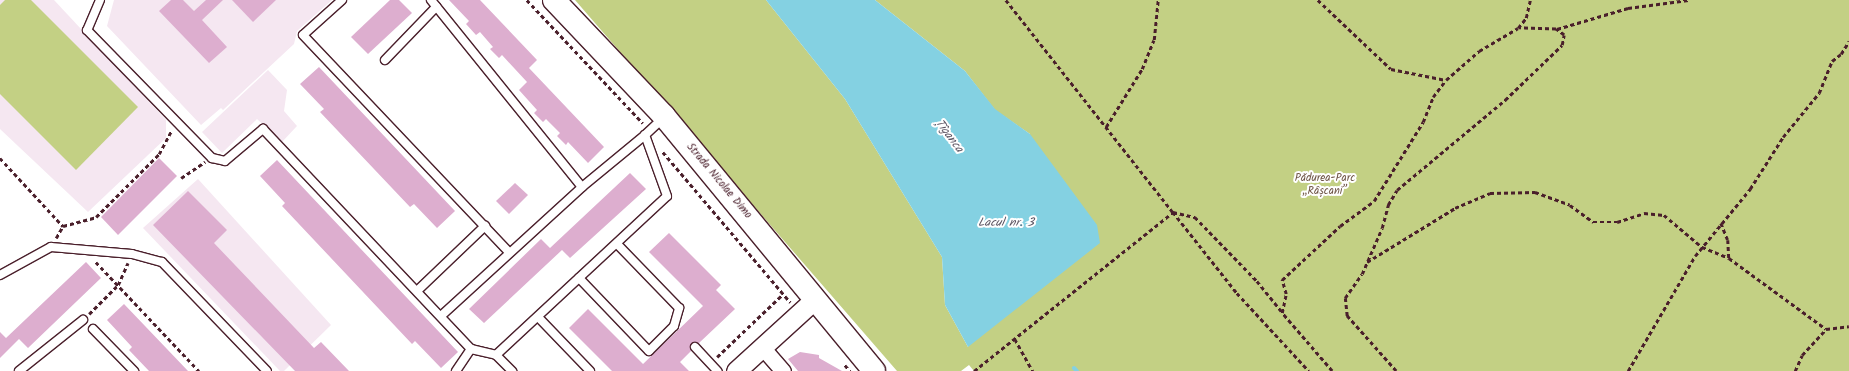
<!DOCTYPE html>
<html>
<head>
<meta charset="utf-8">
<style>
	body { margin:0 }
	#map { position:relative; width:1849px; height:371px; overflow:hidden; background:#fff; font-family:Kalam,sans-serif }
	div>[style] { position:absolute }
	.built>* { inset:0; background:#f5e7f1 }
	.green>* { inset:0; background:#c3d084 }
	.water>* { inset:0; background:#84d1e2 }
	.stream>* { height:4px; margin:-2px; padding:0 2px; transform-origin:2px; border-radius:2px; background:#84d1e2 }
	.building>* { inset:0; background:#ddaecf }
	.path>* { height:2.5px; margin-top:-1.25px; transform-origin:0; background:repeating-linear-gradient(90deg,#4a1f2b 0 4px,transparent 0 7px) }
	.roads { filter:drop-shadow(1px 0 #4a1f2b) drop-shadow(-1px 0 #4a1f2b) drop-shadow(0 1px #4a1f2b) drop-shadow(0 -1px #4a1f2b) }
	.service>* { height:8px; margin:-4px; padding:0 4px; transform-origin:4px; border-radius:4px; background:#fff }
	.minor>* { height:15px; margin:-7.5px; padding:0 7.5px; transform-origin:7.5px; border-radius:7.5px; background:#fff }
	.tertiary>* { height:19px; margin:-9.5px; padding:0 9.5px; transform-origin:9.5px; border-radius:9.5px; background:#fff }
	.secondary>* { height:22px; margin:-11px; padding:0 11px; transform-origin:11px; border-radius:11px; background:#fff }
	span { translate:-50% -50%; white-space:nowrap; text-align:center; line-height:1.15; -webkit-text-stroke:4px #fff; paint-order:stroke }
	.park-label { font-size:11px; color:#6e5446 }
	.street-label { font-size:11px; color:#4a1f2b }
	.water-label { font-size:12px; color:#5b5462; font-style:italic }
</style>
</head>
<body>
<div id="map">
	<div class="built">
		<div style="clip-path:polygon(0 0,54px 0,166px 120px,166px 138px,88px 212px,0 129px)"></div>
		<div style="clip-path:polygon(114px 0,332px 0,297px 31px,294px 44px,223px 110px,221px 108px,201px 125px,107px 26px)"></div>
		<div style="clip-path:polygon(268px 70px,287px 90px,284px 111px,297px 126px,282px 142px,257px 119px,222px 153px,202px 132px)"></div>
		<div style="clip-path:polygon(198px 179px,331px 325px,284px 371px,280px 371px,143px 228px)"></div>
	</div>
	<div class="green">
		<div style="clip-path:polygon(5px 0,31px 0,138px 107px,76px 170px,0 94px,0 5px)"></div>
		<div style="clip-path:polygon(575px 0,766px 0,845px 99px,942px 257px,945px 305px,968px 347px,1030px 134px,995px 110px,965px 71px,875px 0,1849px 0,1849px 371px,974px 371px,969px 365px,961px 371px,897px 371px)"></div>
	</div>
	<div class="water">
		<div style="clip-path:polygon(766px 0,875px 0,965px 71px,995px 109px,1030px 134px,1097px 225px,1100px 243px,968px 347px,945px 305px,942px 257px,845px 99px)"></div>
	</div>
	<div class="stream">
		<div style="left:1074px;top:368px;width:4px;rotate:45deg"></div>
	</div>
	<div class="building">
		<div style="clip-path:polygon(171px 0,183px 0,194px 11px,206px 0,223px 0,202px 20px,227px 47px,209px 63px,159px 11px)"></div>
		<div style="clip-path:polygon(232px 0,276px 0,253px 22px)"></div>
		<div style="clip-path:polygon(390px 0,399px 0,412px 13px,368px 54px,351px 37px)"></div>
		<div style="clip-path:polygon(449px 0,480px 0,537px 60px,529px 68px,604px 147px,588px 163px,568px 142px,566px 145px,557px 136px,560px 133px,546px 119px,543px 122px,534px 113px,537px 110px,519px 90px,527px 82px,502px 55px,499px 58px,490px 49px,493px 47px,480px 32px,476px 35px,466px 24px,469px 21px)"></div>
		<div style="clip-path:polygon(319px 67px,455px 211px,437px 228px,414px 204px,410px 207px,320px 112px,324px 109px,300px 84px)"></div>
		<div style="clip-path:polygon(159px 158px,177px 176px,118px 235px,101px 217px)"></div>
		<div style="clip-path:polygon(277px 160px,458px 352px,441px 368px,415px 341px,412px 344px,282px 206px,285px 203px,260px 176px)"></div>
		<div style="clip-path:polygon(630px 173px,646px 189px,570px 258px,562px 250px,484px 323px,469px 309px,541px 239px,550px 248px)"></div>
		<div style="clip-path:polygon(515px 183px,528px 195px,509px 214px,496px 201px)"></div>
		<div style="clip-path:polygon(188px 191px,227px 230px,214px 243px,314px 348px,321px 342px,349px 371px,295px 371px,153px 225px)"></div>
		<div style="clip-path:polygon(669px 233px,721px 285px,716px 290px,735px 309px,699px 343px,691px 343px,691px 351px,680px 362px,689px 371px,612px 371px,569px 328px,588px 309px,643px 364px,703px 306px,649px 252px)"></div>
		<div style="clip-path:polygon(86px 262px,101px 278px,28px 348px,19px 339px,0 358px,0 332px,6px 338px)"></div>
		<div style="clip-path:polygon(124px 304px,188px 371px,149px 371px,129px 350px,132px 347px,107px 320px)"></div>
		<div style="clip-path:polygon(800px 352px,819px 355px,819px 358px,842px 371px,798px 371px,788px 359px)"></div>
	</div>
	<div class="path">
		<div style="left:527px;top:0;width:169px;rotate:46.7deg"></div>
		<div style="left:1006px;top:0;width:270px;rotate:51.8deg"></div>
		<div style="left:1173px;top:212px;width:23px;rotate:13deg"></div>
		<div style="left:1195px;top:217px;width:89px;rotate:45.9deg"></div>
		<div style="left:1257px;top:281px;width:40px;rotate:51deg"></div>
		<div style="left:1318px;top:0;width:100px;rotate:43.4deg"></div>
		<div style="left:1391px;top:69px;width:56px;rotate:11.3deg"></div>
		<div style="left:1557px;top:29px;width:74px;rotate:-16.5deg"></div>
		<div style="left:1628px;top:8px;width:61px;rotate:-7.6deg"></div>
		<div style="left:1106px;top:127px;width:68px;rotate:-58.2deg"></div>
		<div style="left:1142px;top:69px;width:31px;rotate:-68deg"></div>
		<div style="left:1154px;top:40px;width:40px;rotate:-84.3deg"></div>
		<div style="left:663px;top:152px;width:197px;rotate:49.7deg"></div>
		<div style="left:0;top:158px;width:93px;rotate:47.2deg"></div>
		<div style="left:181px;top:178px;width:29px;rotate:-34deg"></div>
		<div style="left:1721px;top:223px;width:18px;rotate:68deg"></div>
		<div style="left:1728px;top:240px;width:18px;rotate:87deg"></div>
		<div style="left:56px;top:238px;width:14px;rotate:-60deg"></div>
		<div style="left:63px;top:226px;width:34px;rotate:-15deg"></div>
		<div style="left:96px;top:217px;width:89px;rotate:-45deg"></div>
		<div style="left:159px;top:154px;width:26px;rotate:-62deg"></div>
		<div style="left:96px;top:262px;width:150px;rotate:46.6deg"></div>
		<div style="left:1367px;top:262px;width:103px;rotate:-31.5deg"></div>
		<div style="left:1455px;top:208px;width:38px;rotate:-23deg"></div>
		<div style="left:1490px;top:193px;width:45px;rotate:-1.3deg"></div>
		<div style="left:1535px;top:192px;width:37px;rotate:20deg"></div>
		<div style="left:1570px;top:205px;width:29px;rotate:36deg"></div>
		<div style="left:1593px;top:222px;width:24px"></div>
		<div style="left:1617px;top:222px;width:28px;rotate:-18deg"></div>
		<div style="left:1644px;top:213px;width:20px;rotate:6deg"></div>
		<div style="left:1664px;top:215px;width:50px;rotate:40.1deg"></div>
		<div style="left:1702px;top:247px;width:29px;rotate:22deg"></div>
		<div style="left:1729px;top:258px;width:120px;rotate:36.2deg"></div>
		<div style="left:89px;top:314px;width:41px;rotate:-45deg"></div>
		<div style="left:118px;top:285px;width:24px;rotate:-66deg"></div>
		<div style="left:1015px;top:339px;width:37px;rotate:61deg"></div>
		<div style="left:717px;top:357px;width:91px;rotate:-43.7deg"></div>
		<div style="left:845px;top:365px;width:8px;rotate:50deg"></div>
		<div style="left:974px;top:371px;width:255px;rotate:-38.6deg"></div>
		<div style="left:1173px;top:212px;width:103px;rotate:51.7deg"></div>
		<div style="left:1237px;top:293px;width:106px;rotate:47.3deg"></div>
		<div style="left:1332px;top:371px;width:77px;rotate:-130.8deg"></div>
		<div style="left:1282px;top:313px;width:19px;rotate:-78deg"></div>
		<div style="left:1286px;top:294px;width:15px;rotate:-106deg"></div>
		<div style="left:1282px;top:280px;width:79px;rotate:-43deg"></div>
		<div style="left:1340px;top:226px;width:42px;rotate:-36.3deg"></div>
		<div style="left:1374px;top:201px;width:93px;rotate:-58.2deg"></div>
		<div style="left:1423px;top:122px;width:27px;rotate:-68deg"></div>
		<div style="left:1433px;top:97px;width:21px;rotate:-53deg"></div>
		<div style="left:1446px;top:80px;width:44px;rotate:-41.3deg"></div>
		<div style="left:1479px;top:51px;width:45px;rotate:-30.5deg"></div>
		<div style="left:1518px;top:28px;width:13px;rotate:-51deg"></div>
		<div style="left:1526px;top:18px;width:18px;rotate:-77deg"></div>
		<div style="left:1396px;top:371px;width:74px;rotate:-131.7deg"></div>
		<div style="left:1347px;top:316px;width:18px;rotate:-96deg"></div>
		<div style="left:1345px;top:298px;width:29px;rotate:-55deg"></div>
		<div style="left:1362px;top:274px;width:50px;rotate:-66.5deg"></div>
		<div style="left:1382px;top:228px;width:24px;rotate:-75deg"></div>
		<div style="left:1388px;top:205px;width:17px;rotate:-59deg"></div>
		<div style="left:1397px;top:190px;width:141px;rotate:-39.8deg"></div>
		<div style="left:1505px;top:100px;width:79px;rotate:-44deg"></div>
		<div style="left:1562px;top:45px;width:10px;rotate:-79deg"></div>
		<div style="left:1564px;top:35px;width:10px;rotate:-143deg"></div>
		<div style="left:1556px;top:29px;width:37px;rotate:-178deg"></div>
		<div style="left:1628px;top:371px;width:133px;rotate:-59.8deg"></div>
		<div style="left:1695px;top:256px;width:87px;rotate:-50.6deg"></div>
		<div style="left:1750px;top:189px;width:62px;rotate:-57.6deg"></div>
		<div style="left:1783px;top:137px;width:57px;rotate:-50.7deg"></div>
		<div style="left:1819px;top:93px;width:35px;rotate:-68deg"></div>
		<div style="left:1832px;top:61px;width:11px;rotate:-38deg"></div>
		<div style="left:1841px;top:54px;width:15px;rotate:-58deg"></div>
		<div style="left:1795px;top:371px;width:17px;rotate:-66deg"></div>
		<div style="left:1802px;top:355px;width:35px;rotate:-47deg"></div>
		<div style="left:1826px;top:329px;width:23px;rotate:-7deg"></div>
	</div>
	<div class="roads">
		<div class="service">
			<div style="left:100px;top:0;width:33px;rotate:113deg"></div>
			<div style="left:87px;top:30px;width:179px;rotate:45.7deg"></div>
			<div style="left:212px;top:158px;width:13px;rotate:13deg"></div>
			<div style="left:225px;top:161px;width:50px;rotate:-40.1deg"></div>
			<div style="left:263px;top:129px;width:303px;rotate:46.6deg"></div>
			<div style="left:471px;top:349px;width:26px;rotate:13deg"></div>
			<div style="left:496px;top:355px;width:233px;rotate:-42.9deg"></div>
			<div style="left:667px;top:196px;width:65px;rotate:-109.8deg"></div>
			<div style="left:645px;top:135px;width:26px;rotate:-43deg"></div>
			<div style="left:342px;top:0;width:52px;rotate:138.1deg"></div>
			<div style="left:303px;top:35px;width:299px;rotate:46.5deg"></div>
			<div style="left:431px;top:0;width:240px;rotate:51.1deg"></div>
			<div style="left:385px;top:60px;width:74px;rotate:-46.1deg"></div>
			<div style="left:0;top:275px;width:58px;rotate:-28.8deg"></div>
			<div style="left:51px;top:247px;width:81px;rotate:4.9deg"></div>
			<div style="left:132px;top:254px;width:31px;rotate:15deg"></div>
			<div style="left:162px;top:262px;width:151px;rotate:46.1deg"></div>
			<div style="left:579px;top:278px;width:101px;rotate:46.2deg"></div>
			<div style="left:649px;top:351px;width:35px;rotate:-45deg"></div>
			<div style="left:674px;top:326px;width:19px;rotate:-74deg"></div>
			<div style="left:679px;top:308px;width:89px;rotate:-134.1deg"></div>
			<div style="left:418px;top:290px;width:93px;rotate:-43.7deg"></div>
			<div style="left:442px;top:315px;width:190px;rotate:-42.4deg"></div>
			<div style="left:582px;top:187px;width:82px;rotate:-39.5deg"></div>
			<div style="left:538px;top:317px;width:75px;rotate:46.1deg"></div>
			<div style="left:93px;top:329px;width:59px;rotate:45.7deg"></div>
			<div style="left:695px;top:347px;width:33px;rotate:47deg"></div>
			<div style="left:496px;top:355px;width:23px;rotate:45deg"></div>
			<div style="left:19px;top:371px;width:82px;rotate:-38.6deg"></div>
			<div style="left:456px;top:371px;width:27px;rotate:-56deg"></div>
		</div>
		<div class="minor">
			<div style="left:762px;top:347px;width:32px;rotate:49deg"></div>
		</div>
		<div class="tertiary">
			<div style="left:736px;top:371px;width:105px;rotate:-42.3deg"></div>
		</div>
		<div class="secondary">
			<div style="left:554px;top:0;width:160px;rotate:46.5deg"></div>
			<div style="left:664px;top:116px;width:330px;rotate:50.5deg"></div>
		</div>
	</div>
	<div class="park-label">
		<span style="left:1325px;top:185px">Pădurea-Parc<br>„Râșcani”</span>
	</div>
	<div class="street-label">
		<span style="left:719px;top:181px;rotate:50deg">Strada Nicolae Dimo</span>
	</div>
	<div class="water-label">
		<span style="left:949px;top:136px;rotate:53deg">Țîganca</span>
		<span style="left:1006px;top:223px">Lacul nr. 3</span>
	</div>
</div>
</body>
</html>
